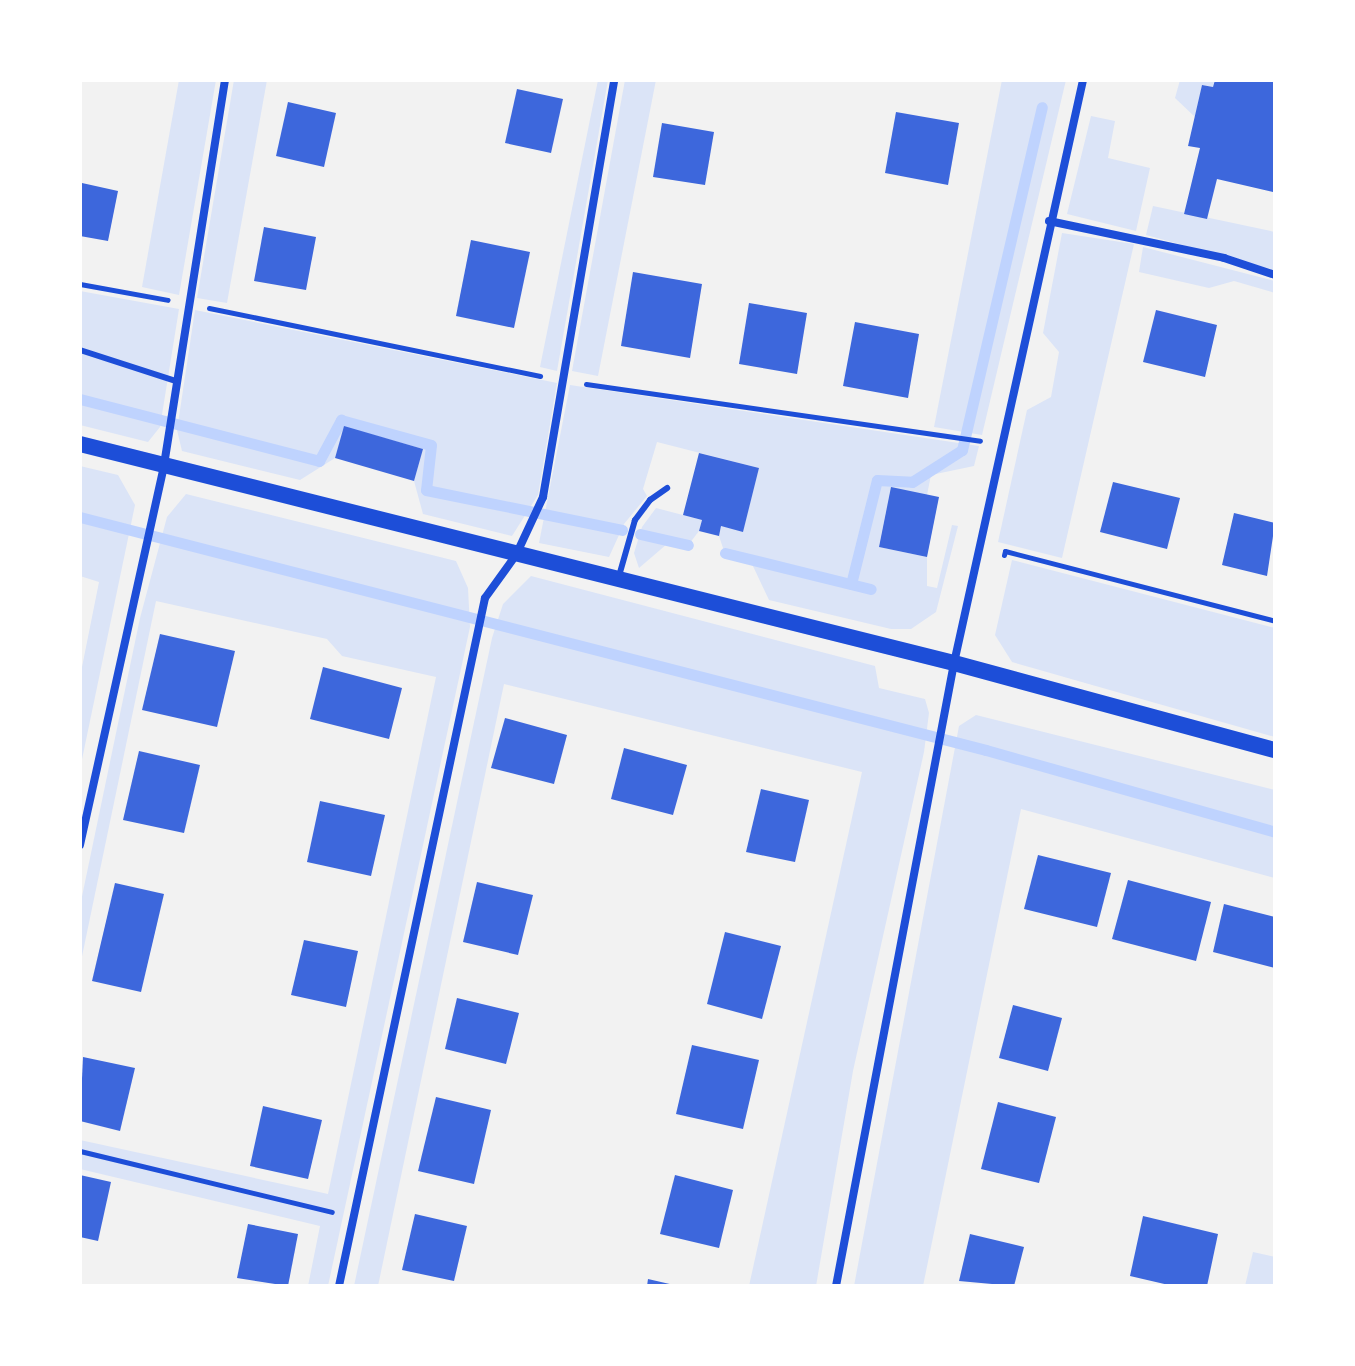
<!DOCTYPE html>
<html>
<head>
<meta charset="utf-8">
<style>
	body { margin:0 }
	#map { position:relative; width:1355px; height:1366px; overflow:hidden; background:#f2f2f2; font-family:"Work Sans",sans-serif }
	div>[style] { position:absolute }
	.green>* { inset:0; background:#dbe4f7 }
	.stream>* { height:11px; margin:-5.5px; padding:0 5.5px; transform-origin:5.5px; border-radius:5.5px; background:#bfd3fe }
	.building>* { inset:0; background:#3d67dc }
	.path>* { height:5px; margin:-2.5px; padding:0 2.5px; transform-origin:2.5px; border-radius:2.5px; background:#1d4ed8 }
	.service>* { height:6px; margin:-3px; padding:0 3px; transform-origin:3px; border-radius:3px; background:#1d4ed8 }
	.minor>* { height:8px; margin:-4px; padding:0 4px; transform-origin:4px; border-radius:4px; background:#1d4ed8 }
	.secondary>* { height:16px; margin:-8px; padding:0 8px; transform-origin:8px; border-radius:8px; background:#1d4ed8 }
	span { translate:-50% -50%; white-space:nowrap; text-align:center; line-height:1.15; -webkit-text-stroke:7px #fff; paint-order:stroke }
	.frame { position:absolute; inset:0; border:82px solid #fff; pointer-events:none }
</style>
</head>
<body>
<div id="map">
	<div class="green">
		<div style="clip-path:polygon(179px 80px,216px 80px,179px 295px,142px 287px)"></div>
		<div style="clip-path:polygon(234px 80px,267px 80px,227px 303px,197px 298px)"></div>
		<div style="clip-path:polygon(598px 80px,608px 80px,557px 371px,540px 367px)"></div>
		<div style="clip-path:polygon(625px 80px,656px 80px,598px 376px,572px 371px)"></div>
		<div style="clip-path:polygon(1002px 80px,1066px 80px,982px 435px,934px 427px)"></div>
		<div style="clip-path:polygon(1180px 80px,1215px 80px,1213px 87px,1202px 85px,1195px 117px,1175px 98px)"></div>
		<div style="clip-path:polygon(1091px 116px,1115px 121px,1108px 158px,1150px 168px,1136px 231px,1067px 214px)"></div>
		<div style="clip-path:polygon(1153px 206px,1275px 232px,1275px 270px,1146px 235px)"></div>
		<div style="clip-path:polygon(1062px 233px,1134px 244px,1062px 558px,998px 542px,1027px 410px,1051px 397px,1059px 352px,1043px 333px)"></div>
		<div style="clip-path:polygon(1143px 247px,1275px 281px,1275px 293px,1234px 281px,1209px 288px,1139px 272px)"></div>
		<div style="clip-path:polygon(80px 291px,179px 309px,160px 427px,148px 442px,80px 425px)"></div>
		<div style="clip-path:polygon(195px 310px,557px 383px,538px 495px,512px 536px,423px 514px,414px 481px,423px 449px,345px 426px,335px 458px,300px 480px,182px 451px,177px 430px)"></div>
		<div style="clip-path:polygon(570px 385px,979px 446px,974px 466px,931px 475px,927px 495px,891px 488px,879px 547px,927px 557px,927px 586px,937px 588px,952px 525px,958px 526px,936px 612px,911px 629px,891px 629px,769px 600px,752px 564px,726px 557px,719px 536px,721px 526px,743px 531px,759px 468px,657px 442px,643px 489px,647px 496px,624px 524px,609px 557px,539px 543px)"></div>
		<div style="clip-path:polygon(80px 466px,118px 475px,135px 505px,80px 769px,80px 677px,99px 582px,80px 576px)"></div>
		<div style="clip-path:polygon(186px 494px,456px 561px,468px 588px,470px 627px,328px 1286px,308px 1286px,320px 1226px,80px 1169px,80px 1140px,328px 1194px,436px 677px,342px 656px,327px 639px,156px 601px,80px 966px,80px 906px,140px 618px,167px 517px)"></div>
		<div style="clip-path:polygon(656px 508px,702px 520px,699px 531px,686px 548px,667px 544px,639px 568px,634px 553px,642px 527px)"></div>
		<div style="clip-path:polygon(1012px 560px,1275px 628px,1275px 737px,1012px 662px,995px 635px)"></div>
		<div style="clip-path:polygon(531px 576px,875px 666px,879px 688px,925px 699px,929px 713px,924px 752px,853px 1071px,816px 1286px,749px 1286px,862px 772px,504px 684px,378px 1286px,354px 1286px,492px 638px,503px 604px)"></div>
		<div style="clip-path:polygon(976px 715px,1275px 790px,1275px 878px,1021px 809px,923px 1286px,854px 1286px,959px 726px)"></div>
		<div style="clip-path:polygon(1253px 1252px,1275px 1257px,1275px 1286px,1245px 1286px)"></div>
	</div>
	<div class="stream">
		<div style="left:80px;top:399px;width:247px;rotate:14.5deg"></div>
		<div style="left:319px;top:461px;width:47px;rotate:-61.8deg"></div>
		<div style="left:341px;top:420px;width:93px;rotate:15.5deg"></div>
		<div style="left:431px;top:445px;width:45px;rotate:96.3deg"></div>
		<div style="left:426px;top:490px;width:200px;rotate:11.5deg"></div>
		<div style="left:80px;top:517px;width:935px;rotate:14.42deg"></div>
		<div style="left:986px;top:750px;width:300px;rotate:15.8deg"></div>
		<div style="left:640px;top:534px;width:49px;rotate:12.9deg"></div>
		<div style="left:725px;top:553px;width:150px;rotate:13.9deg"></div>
		<div style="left:851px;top:584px;width:107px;rotate:-76deg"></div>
		<div style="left:877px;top:480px;width:35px;rotate:3deg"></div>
		<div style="left:912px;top:482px;width:59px;rotate:-32.6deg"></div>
		<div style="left:962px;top:450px;width:352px;rotate:-76.9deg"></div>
	</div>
	<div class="building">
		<div style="clip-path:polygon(1215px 80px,1275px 80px,1275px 184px,1273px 192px,1217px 179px,1207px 219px,1184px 214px,1200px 148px,1188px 146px,1202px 85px,1213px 87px)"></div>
		<div style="clip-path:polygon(517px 89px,563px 99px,551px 153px,505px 143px)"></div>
		<div style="clip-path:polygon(288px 102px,336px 113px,324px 167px,276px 156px)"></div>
		<div style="clip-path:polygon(896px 112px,959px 123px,948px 185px,885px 173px)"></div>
		<div style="clip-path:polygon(662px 123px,714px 132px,705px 185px,653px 177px)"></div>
		<div style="clip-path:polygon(82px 183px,118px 191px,108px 241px,80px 236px)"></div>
		<div style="clip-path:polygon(264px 227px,316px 237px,306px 290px,254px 281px)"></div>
		<div style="clip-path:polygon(471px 240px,530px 252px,514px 328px,456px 316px)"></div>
		<div style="clip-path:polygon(633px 272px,702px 284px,690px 358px,621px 346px)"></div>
		<div style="clip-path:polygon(749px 303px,807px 313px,797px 374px,739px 364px)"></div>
		<div style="clip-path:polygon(1156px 310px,1217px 325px,1205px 377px,1143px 362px)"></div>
		<div style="clip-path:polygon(855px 322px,919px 334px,908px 398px,843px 386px)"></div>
		<div style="clip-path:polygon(344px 426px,423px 449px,414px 481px,335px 458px)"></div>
		<div style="clip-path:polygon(699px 453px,759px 468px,743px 532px,721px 526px,719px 536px,699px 531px,702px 520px,683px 515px)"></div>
		<div style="clip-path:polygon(1113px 482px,1180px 498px,1167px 549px,1100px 532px)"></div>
		<div style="clip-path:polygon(891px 487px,939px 497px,927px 557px,879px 547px)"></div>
		<div style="clip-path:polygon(1234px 513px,1275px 523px,1267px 576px,1222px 565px)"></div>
		<div style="clip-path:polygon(160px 634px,235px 651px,217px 727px,142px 710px)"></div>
		<div style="clip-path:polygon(323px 667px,402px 688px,389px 739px,310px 719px)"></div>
		<div style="clip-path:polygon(505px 718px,567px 735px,554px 784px,491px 768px)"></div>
		<div style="clip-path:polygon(624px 748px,687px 765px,673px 815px,611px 799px)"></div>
		<div style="clip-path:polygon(139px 751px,200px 765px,184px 833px,123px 820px)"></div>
		<div style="clip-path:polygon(761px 789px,809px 800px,795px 862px,746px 852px)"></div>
		<div style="clip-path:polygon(320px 801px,385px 815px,371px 876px,307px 862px)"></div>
		<div style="clip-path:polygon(1038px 855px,1111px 873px,1097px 927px,1024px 909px)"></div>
		<div style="clip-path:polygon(1128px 880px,1211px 902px,1196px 961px,1112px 939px)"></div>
		<div style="clip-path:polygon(477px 882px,533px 895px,518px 955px,463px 942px)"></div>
		<div style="clip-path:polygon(115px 883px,164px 894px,141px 992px,92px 981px)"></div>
		<div style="clip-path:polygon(1224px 904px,1275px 917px,1275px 968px,1213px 952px)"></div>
		<div style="clip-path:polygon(725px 932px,781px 946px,762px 1019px,707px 1004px)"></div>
		<div style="clip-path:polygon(304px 940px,358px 951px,346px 1007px,291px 995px)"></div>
		<div style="clip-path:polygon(457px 998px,519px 1013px,506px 1064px,445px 1049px)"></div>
		<div style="clip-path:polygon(1013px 1005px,1062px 1018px,1048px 1071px,999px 1058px)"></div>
		<div style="clip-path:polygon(692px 1045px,759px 1060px,743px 1129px,676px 1114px)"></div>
		<div style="clip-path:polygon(83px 1057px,135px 1068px,120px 1131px,80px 1121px)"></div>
		<div style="clip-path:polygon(436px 1097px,491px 1110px,474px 1184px,418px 1171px)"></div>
		<div style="clip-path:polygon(998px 1102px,1056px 1117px,1039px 1183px,981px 1169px)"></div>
		<div style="clip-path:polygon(263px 1106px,322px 1120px,308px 1179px,250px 1166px)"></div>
		<div style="clip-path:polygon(80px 1175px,111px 1182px,98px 1241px,80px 1237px)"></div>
		<div style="clip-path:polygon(675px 1175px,733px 1190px,719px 1248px,660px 1234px)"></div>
		<div style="clip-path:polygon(415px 1214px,467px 1226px,454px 1281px,402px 1270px)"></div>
		<div style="clip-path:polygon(1143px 1216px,1218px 1234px,1207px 1286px,1173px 1286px,1130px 1276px)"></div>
		<div style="clip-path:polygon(248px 1224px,298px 1234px,288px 1286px,237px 1278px)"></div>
		<div style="clip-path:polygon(970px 1234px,1024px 1247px,1014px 1286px,959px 1281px)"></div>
		<div style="clip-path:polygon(648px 1279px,674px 1285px,674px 1286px,647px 1286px)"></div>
	</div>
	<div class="path">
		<div style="left:80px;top:284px;width:89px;rotate:10.3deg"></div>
		<div style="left:209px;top:308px;width:338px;rotate:11.6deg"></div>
		<div style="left:586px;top:384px;width:398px;rotate:8.2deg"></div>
		<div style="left:1004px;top:555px;width:4px;rotate:-76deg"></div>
		<div style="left:1005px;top:551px;width:279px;rotate:14.5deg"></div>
		<div style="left:80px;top:1151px;width:259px;rotate:13.6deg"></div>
	</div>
	<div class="service">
		<div style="left:80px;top:350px;width:101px;rotate:17.9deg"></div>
		<div style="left:619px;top:576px;width:58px;rotate:-74.1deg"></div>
		<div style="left:635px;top:520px;width:25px;rotate:-53deg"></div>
		<div style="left:650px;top:500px;width:21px;rotate:-35deg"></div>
	</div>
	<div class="minor">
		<div style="left:1049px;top:221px;width:179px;rotate:11.9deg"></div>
		<div style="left:1224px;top:258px;width:54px;rotate:18.4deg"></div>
		<div style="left:80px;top:845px;width:389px;rotate:-77.5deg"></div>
		<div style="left:164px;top:465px;width:390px;rotate:-81deg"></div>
		<div style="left:339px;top:1286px;width:703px;rotate:-78.02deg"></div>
		<div style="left:485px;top:598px;width:53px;rotate:-54.2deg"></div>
		<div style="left:516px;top:555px;width:64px;rotate:-65deg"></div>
		<div style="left:543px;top:497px;width:423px;rotate:-80.3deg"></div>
		<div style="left:836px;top:1286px;width:634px;rotate:-79.27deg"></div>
		<div style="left:954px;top:663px;width:597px;rotate:-77.52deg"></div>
	</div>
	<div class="secondary">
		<div style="left:80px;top:444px;width:901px;rotate:14.07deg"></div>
		<div style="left:954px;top:663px;width:333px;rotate:15.2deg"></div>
	</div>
	<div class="frame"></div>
</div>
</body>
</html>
